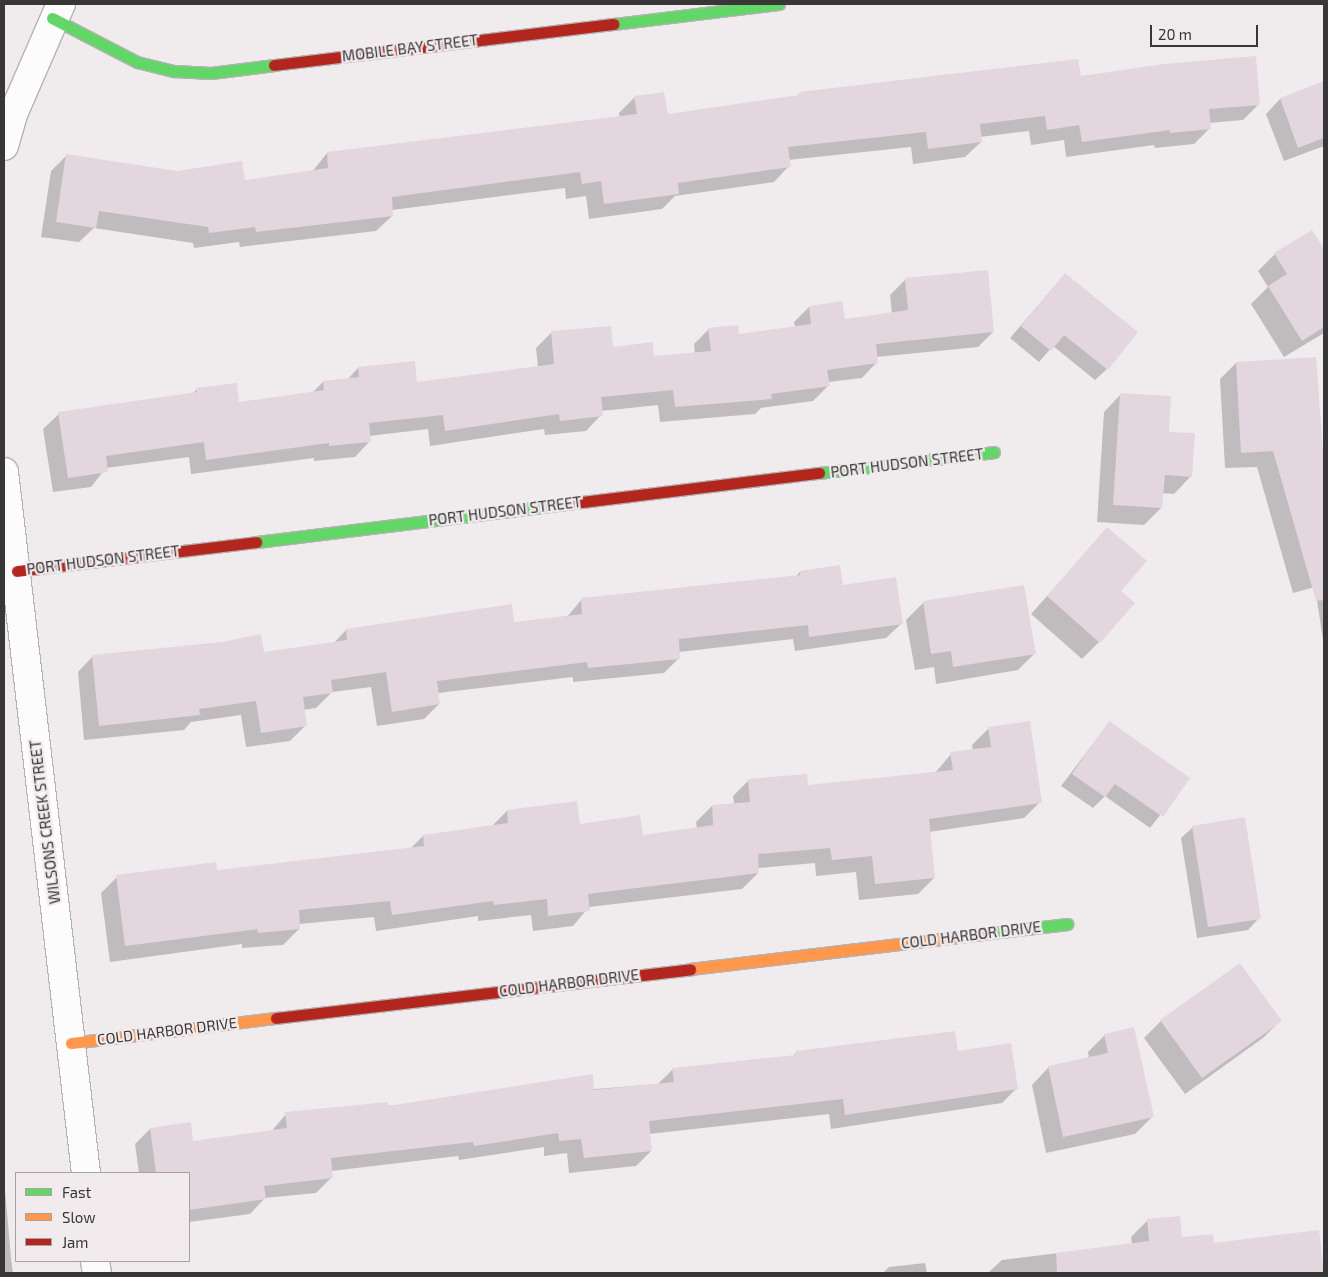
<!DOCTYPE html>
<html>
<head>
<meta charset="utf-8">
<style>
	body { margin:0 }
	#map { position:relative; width:1328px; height:1277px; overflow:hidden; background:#f0ecee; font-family:"Exo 2",sans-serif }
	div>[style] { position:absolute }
	.shadow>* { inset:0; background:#0003 }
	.building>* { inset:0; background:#e4d6de }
	.roads { filter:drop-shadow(1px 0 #b5b2b4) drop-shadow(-1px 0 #b5b2b4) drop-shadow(0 1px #b5b2b4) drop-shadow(0 -1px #b5b2b4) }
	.street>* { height:28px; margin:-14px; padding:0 14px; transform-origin:14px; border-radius:14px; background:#fdfcfc }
	.fast>* { height:11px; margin:-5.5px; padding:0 5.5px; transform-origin:5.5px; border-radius:5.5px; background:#63d668 }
	.slow>* { height:11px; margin:-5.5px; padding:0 5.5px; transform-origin:5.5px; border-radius:5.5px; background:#ff974d }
	.jam>* { height:11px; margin:-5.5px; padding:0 5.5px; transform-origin:5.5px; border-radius:5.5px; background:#b3261e }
	span { translate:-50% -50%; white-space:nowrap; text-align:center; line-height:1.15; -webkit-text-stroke:4.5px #f1ebee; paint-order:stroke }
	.street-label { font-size:15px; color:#383637 }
	.frame { position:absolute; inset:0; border:5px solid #383637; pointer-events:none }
	.legend { position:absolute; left:15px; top:1172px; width:175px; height:90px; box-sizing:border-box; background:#f1ebee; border:1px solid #a7a3a5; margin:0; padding:6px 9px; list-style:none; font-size:15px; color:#383637 }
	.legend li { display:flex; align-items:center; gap:10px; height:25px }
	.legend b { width:25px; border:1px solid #a7a3a5 }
	.scale { position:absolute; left:1150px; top:25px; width:108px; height:22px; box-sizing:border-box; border:2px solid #383637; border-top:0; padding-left:6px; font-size:15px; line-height:18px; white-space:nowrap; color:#383637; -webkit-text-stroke:4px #f1ebee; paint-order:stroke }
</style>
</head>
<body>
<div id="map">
	<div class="shadow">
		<div style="clip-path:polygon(1080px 78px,1259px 104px,1243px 120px,1209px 123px,1209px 129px,1194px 144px,1155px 148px,1154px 145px,1066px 157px,1064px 140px,1031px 145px,1029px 131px,980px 137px,981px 142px,965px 157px,913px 164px,911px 147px,788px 160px,789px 166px,774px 182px,675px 196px,662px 209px,589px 219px,586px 196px,566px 199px,565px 188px,392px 210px,392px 216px,376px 231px,240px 247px,239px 242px,194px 248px,193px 243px,94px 228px,79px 242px,41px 237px,51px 171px,66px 156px,244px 182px,312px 172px,327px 153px,620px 118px,619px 113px,635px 97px,667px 115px,796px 97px,799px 94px)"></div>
		<div style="clip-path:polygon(1324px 82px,1324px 146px,1284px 161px,1266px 114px,1280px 99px)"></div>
		<div style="clip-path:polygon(1312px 231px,1324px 251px,1324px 333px,1284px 357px,1251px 304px,1268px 287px,1258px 271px,1275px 254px)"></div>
		<div style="clip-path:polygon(1065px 274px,1107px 369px,1095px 380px,1053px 346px,1039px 362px,1010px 338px)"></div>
		<div style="clip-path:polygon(905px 280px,993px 332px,978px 347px,876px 357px,877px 362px,862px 378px,828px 382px,828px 386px,813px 401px,761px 408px,755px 414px,660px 422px,658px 405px,601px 411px,601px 415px,586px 431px,545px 435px,544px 429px,430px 446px,428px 429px,369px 436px,370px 441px,355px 457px,314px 461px,314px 458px,191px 474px,189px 457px,106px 468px,91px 487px,53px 492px,43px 429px,59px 414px,192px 394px,197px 389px,238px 403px,312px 393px,323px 382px,347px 380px,358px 368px,416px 383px,538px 367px,536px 348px,551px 333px,653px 358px,695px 354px,694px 344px,709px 329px,738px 335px,795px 327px,794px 322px,809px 307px,844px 321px,892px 314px,890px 295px)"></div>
		<div style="clip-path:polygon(1236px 363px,1321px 468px,1324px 467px,1324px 647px,1315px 587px,1293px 593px,1257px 467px,1225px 468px,1220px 379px)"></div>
		<div style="clip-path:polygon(1121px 394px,1168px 433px,1191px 476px,1174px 494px,1162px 493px,1161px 508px,1144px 525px,1097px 522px,1104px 412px)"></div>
		<div style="clip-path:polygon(1107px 529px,1119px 591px,1099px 642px,1082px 659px,1031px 614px)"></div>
		<div style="clip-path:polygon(800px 572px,842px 586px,902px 623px,886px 638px,795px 651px,793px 639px,679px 652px,679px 658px,664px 673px,573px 682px,573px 677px,438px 693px,439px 704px,424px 719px,377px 726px,371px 687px,332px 692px,316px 708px,303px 710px,305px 726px,290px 741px,246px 747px,241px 715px,191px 722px,184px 730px,84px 740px,78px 672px,93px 656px,263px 654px,333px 644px,346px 630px,513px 624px,567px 617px,582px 599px,796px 576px)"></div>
		<div style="clip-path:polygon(923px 603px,1035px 653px,1018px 670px,936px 684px,934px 667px,915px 670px,906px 620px)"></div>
		<div style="clip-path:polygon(1109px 723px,1189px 778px,1150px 828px,1105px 796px,1093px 808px,1061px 786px)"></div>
		<div style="clip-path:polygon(988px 729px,1040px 802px,1024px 818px,929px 832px,934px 878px,918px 894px,859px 900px,856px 872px,816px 876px,815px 863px,758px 868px,758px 873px,742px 889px,589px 907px,573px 926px,533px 931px,531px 915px,478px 921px,478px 916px,376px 931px,374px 917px,299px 924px,299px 929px,283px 945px,242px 948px,242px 944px,110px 962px,101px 893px,117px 877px,216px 871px,410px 849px,423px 836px,492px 826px,507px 811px,642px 836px,697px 829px,696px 822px,712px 806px,734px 804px,733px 796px,749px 780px,807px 786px,935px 773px,951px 754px,973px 751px,972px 745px)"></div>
		<div style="clip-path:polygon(1193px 827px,1259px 918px,1248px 930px,1197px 938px,1181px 838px)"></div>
		<div style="clip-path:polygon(1161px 1021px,1280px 1021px,1263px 1038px,1185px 1094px,1144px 1038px)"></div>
		<div style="clip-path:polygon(1105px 1035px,1152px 1117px,1135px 1134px,1046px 1153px,1032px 1085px,1049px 1067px,1089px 1059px,1088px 1052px)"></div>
		<div style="clip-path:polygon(797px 1052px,956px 1052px,1017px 1088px,1002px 1103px,831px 1129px,829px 1114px,649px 1134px,651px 1151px,636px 1166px,569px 1173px,567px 1153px,544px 1156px,544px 1147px,459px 1160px,458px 1156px,331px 1171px,331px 1178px,316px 1193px,265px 1198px,250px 1214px,189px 1222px,189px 1173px,139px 1173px,135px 1144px,150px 1129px,192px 1142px,271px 1132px,286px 1114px,658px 1084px,673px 1069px,792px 1057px)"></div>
		<div style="clip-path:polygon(4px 1178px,11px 1258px,13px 1273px,4px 1273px)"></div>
		<div style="clip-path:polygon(1147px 1221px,1181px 1238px,1213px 1244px,1318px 1232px,1323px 1273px,983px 1273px,989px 1272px,1002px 1260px,1132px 1244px,1131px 1237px)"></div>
		<div style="clip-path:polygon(925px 1263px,927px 1273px,883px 1273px,889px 1267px)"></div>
	</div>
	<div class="building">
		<div style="clip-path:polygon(1256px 56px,1260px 105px,1209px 109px,1211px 129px,1170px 133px,1170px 130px,1082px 142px,1079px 125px,1047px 130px,1045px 116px,980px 124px,982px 142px,928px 149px,926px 132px,788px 147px,791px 167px,678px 183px,679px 194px,604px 204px,601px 181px,582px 184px,580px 172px,392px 197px,393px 216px,256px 232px,255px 227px,209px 233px,208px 227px,99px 211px,96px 228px,56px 222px,66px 154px,177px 171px,242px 161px,245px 180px,328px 168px,327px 152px,637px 114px,634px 96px,664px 92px,668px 114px,799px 95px,799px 92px,1078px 59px,1081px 76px,1164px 64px)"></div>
		<div style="clip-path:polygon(1324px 81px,1324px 138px,1298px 148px,1280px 98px)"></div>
		<div style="clip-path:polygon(1312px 230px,1324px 249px,1324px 327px,1302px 341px,1268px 286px,1287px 274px,1274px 253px)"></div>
		<div style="clip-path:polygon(988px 270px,994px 332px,876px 344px,878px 363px,827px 370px,830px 386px,771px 394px,772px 399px,675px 407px,673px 390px,601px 397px,603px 416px,560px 421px,559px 414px,445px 431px,443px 415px,369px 423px,371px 442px,329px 446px,329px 443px,206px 460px,204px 442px,106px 456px,108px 472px,68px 478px,58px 412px,197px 392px,196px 388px,237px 383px,239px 402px,324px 390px,323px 381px,359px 377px,358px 367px,415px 361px,417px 382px,554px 364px,551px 331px,611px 326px,613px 347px,653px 342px,654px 356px,711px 351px,708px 328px,738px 325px,739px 334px,811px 324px,809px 306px,842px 301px,845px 319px,908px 310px,905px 278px)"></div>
		<div style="clip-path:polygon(1065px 273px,1138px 332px,1108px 370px,1064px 335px,1051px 351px,1021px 326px)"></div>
		<div style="clip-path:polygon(1316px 357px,1324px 466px,1324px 600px,1316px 601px,1273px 451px,1241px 453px,1236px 362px)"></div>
		<div style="clip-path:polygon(1120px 393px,1171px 396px,1169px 432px,1195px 433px,1192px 477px,1165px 475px,1162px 508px,1113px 505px)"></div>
		<div style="clip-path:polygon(1107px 527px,1147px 561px,1121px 591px,1135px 603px,1100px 643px,1047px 596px)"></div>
		<div style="clip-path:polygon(840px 565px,843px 585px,896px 577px,903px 624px,809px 637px,808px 625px,679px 639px,680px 659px,588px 668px,587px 662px,437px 681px,440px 704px,392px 712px,386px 672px,331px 680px,333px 693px,303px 697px,307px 726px,261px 733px,256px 701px,199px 709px,200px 715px,99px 726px,92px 655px,222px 642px,261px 634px,264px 652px,347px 640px,346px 629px,512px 604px,514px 622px,582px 614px,581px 598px,800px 575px,800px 571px)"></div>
		<div style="clip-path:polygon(1024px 585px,1036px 654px,953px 667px,951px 651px,931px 654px,923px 601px)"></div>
		<div style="clip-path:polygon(1030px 721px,1042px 803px,929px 819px,935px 878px,875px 884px,872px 856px,832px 860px,830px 848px,758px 854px,759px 873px,588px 894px,590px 911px,548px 916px,547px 899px,494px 905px,493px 901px,392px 915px,390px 901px,299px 910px,300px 929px,258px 933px,257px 929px,125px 946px,116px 875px,216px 862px,217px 870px,424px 846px,423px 835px,508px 823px,507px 810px,577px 801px,580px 824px,640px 815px,643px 835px,713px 825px,712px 805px,750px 802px,748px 779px,807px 774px,808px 785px,953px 770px,950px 752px,991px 747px,988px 727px)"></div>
		<div style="clip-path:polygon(1109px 721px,1190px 778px,1163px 817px,1115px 784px,1105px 797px,1072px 774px)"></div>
		<div style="clip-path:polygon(1245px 817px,1261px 919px,1208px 927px,1192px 826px)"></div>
		<div style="clip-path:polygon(1240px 963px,1282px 1021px,1202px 1078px,1160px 1020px)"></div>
		<div style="clip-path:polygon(1134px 1027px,1154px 1117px,1063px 1137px,1048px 1066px,1108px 1053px,1104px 1034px)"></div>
		<div style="clip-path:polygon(955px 1031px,958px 1051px,1011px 1043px,1018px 1089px,845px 1115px,843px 1099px,649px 1121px,652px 1151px,584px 1158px,581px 1139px,559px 1141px,558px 1133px,474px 1146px,473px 1142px,331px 1158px,333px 1178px,264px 1186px,266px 1199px,189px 1210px,189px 1173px,156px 1173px,150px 1128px,191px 1122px,193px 1141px,287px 1128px,285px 1112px,388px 1102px,388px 1106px,593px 1074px,594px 1090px,674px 1082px,672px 1068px,796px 1055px,796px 1051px)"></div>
		<div style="clip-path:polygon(1180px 1216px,1182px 1237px,1213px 1234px,1214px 1243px,1319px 1230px,1324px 1273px,1057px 1273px,1056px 1253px,1149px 1241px,1147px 1219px)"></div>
	</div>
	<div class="roads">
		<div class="street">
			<div style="left:4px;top:146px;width:35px;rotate:-74deg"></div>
			<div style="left:14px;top:112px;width:118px;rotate:-66.5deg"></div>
			<div style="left:4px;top:472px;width:706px;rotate:83.33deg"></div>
			<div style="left:95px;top:1261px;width:12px;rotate:81deg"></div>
		</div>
		<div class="fast">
			<div style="left:52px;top:18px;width:96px;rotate:27.4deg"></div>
			<div style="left:137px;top:62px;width:38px;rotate:14deg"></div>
			<div style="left:174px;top:71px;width:37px;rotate:3deg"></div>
			<div style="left:211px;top:73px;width:64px;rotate:-7.2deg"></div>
			<div style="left:614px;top:24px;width:166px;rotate:-6.9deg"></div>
			<div style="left:819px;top:473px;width:176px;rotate:-6.8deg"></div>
			<div style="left:256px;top:542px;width:311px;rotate:-7deg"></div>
			<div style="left:983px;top:934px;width:85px;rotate:-6.8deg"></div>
		</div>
		<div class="slow">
			<div style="left:690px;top:969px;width:295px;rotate:-6.8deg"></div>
			<div style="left:71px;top:1043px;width:207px;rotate:-7deg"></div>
		</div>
		<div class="jam">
			<div style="left:274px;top:65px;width:342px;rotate:-6.9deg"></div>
			<div style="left:565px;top:504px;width:256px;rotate:-7deg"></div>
			<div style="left:17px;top:571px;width:241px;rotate:-6.9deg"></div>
			<div style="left:276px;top:1018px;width:417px;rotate:-6.7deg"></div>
		</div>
	</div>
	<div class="street-label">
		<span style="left:410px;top:48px;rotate:-7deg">MOBILE BAY STREET</span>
		<span style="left:907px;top:463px;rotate:-7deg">PORT HUDSON STREET</span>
		<span style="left:505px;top:511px;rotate:-7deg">PORT HUDSON STREET</span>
		<span style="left:103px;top:560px;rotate:-7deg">PORT HUDSON STREET</span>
		<span style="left:45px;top:822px;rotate:-97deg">WILSONS CREEK STREET</span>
		<span style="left:971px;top:935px;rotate:-7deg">COLD HARBOR DRIVE</span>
		<span style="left:569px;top:983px;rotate:-7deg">COLD HARBOR DRIVE</span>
		<span style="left:167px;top:1031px;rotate:-7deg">COLD HARBOR DRIVE</span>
	</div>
	<div class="frame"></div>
	<ul class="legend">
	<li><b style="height:6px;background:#63d668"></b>Fast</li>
	<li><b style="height:6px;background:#ff974d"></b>Slow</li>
	<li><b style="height:6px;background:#b3261e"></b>Jam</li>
	</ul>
	<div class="scale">20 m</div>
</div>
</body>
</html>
